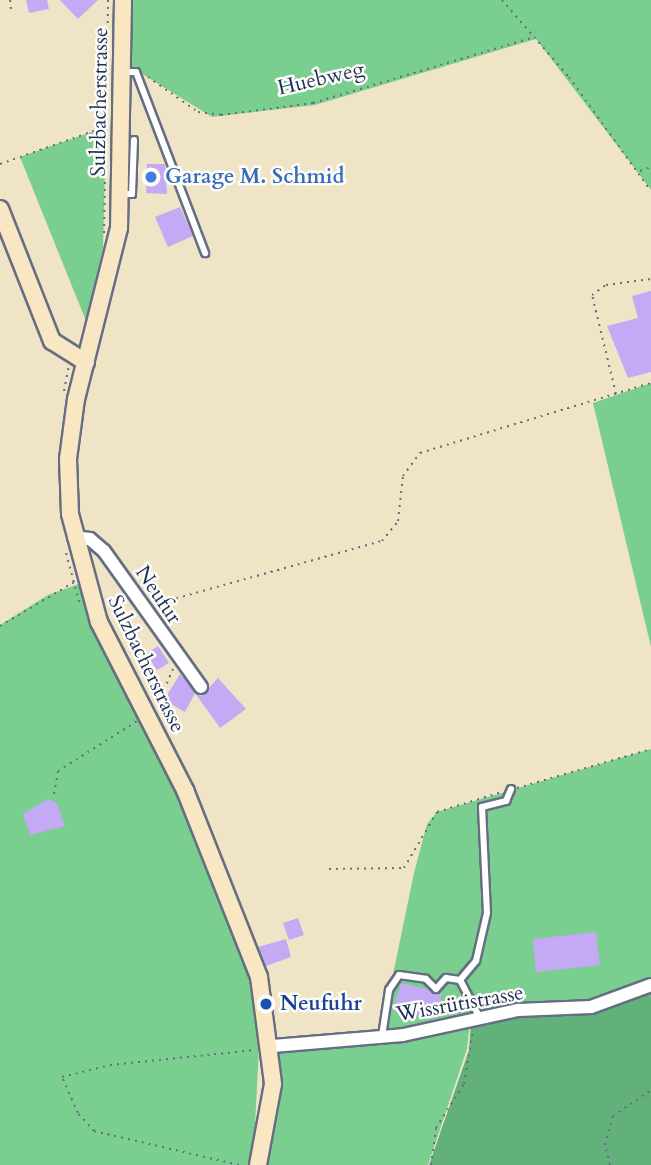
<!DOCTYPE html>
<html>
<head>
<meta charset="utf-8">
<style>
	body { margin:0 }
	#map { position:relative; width:651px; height:1165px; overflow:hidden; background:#efe4c6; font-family:Cardo,serif }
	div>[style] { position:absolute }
	.green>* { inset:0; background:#7ace90 }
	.forest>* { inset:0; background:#63b17a }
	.building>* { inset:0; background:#c4a9f5 }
	.path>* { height:2px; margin-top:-1px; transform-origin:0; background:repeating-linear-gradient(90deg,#656e82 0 2px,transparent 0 7px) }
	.roads { filter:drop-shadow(2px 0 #656e82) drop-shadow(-2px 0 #656e82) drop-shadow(0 2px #656e82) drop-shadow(0 -2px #656e82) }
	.lane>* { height:6px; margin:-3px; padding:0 3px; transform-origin:3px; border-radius:3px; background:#fff }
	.street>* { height:12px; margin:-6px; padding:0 6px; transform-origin:6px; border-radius:6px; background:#fff }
	.secondary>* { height:16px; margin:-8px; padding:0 8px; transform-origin:8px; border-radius:8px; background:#f9e7c3 }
	.dots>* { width:19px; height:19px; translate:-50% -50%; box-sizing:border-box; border:4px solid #fdfcf7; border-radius:50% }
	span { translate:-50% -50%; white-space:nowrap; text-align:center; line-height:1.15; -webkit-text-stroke:5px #fdfcf7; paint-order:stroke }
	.street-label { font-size:21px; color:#1b2f5e }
	.shop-label { font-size:21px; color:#366cbe; font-weight:700 }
	.left { translate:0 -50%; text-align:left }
	.transit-label { font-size:21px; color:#164399; font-weight:700 }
</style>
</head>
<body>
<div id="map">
	<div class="green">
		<div style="clip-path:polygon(117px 0,651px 0,651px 190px,536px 39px,315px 105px,212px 117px,123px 62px)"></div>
		<div style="clip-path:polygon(106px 127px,103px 248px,86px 321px,20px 157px)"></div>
		<div style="clip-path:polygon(651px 383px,651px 647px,593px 403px)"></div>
		<div style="clip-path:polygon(84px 582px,214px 859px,273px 1046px,380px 1037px,414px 873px,427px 824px,437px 812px,651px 749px,651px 984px,615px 999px,470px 1023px,467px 1049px,428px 1165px,258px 1165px,272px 1046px,259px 1047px,253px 1165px,0 1165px,0 625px,48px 595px)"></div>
	</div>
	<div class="forest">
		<div style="clip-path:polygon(651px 984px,651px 1165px,429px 1165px,469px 1050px,471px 1023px,497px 1014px,583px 1009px)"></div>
	</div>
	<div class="building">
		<div style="clip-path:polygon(26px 0,47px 0,49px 9px,29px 13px)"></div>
		<div style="clip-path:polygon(60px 0,98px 0,78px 19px)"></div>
		<div style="clip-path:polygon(147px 164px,165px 164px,167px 194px,146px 193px)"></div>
		<div style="clip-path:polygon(180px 207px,193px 236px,168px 247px,155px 217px)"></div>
		<div style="clip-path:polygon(651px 291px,651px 372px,628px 378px,607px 326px,638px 318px,632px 296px)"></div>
		<div style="clip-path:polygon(158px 646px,169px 663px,157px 670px,146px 654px)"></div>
		<div style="clip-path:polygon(180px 674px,201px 696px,218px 678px,246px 709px,220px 728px,195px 693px,185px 712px,164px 700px)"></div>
		<div style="clip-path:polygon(48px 799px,57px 803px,65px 826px,30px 835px,23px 814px)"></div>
		<div style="clip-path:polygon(298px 918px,304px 935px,289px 940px,283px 923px)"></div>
		<div style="clip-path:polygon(596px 932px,600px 965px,536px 972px,533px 939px)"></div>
		<div style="clip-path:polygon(286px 939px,291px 957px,266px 966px,258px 947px)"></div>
		<div style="clip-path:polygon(401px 983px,442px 993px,435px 1019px,393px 1011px)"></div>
	</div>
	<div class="path">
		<div style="left:10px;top:0;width:9px;rotate:84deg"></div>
		<div style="left:502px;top:0;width:102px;rotate:49deg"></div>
		<div style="left:569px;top:77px;width:140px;rotate:54.3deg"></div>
		<div style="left:148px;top:77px;width:61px;rotate:35deg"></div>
		<div style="left:198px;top:112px;width:23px;rotate:7deg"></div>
		<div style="left:221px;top:115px;width:93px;rotate:-7.4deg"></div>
		<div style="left:313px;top:103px;width:231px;rotate:-16.6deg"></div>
		<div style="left:0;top:164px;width:111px;rotate:-19.4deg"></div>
		<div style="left:640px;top:171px;width:12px;rotate:-20deg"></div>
		<div style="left:104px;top:233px;width:233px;rotate:-89deg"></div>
		<div style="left:64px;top:391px;width:25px;rotate:-79deg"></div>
		<div style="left:616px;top:394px;width:102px;rotate:-103.6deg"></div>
		<div style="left:592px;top:295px;width:17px;rotate:-36deg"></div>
		<div style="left:606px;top:285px;width:45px;rotate:-7.6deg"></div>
		<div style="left:66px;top:553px;width:54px;rotate:74.9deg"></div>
		<div style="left:156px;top:604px;width:235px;rotate:-15.6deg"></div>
		<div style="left:382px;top:541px;width:26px;rotate:-51deg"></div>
		<div style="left:398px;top:521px;width:45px;rotate:-83.7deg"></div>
		<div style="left:403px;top:476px;width:29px;rotate:-54deg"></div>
		<div style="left:420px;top:453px;width:241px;rotate:-16.9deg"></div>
		<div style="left:0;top:626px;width:86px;rotate:-30.7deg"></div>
		<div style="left:148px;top:688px;width:16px;rotate:7deg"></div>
		<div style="left:164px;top:690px;width:25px;rotate:-67deg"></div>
		<div style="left:517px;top:788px;width:140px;rotate:-16.2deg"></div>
		<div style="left:54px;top:794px;width:23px;rotate:-80deg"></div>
		<div style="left:58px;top:771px;width:93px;rotate:-32.3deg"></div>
		<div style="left:329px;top:869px;width:75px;rotate:-0.8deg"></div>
		<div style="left:404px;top:868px;width:65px;rotate:-59.5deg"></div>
		<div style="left:437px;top:812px;width:68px;rotate:-17.1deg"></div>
		<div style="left:239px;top:1165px;width:149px;rotate:-166.8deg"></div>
		<div style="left:94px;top:1131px;width:24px;rotate:-132deg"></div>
		<div style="left:78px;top:1113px;width:39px;rotate:-114deg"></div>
		<div style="left:62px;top:1077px;width:49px;rotate:-14deg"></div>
		<div style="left:110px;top:1065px;width:146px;rotate:-5.9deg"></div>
		<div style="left:431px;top:1165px;width:37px;rotate:-82deg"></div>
		<div style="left:436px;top:1128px;width:52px;rotate:-57.5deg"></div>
		<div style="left:464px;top:1084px;width:54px;rotate:-80.4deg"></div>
		<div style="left:610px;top:1165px;width:21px;rotate:-104deg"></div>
		<div style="left:605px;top:1145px;width:30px;rotate:-75deg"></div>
		<div style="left:613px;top:1116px;width:46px;rotate:-34.4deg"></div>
	</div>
	<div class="roads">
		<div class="lane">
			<div style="left:123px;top:72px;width:13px"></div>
			<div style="left:136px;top:72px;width:194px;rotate:69.1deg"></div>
			<div style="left:122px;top:194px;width:10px"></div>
			<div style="left:132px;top:194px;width:54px;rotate:-87.9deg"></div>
			<div style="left:460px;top:980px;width:25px;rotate:-50deg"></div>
			<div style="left:476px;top:961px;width:49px;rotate:-77.1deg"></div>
			<div style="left:487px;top:913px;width:106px;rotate:-92.7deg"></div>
			<div style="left:482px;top:807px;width:25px;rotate:-14deg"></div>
			<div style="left:506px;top:801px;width:13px;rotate:-67deg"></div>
			<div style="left:382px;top:1036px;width:47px;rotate:-81.3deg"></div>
			<div style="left:389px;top:990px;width:18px;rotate:-56deg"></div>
			<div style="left:399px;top:975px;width:27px;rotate:8deg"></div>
			<div style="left:426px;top:979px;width:14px;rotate:45deg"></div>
			<div style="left:436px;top:989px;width:15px;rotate:-48deg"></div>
			<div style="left:446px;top:978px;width:14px;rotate:8deg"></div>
			<div style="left:460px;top:980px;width:43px;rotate:62.2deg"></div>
		</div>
		<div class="street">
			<div style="left:74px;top:537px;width:16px;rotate:7deg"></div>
			<div style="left:90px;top:539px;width:18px;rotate:41deg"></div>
			<div style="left:104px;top:551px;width:167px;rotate:54.5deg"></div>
			<div style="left:273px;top:1046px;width:130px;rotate:-4.8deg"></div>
			<div style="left:403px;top:1035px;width:118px;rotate:-12.3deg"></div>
			<div style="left:518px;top:1010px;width:73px;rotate:-2.4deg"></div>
			<div style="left:591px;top:1007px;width:64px;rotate:-20.1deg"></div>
		</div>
		<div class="secondary">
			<div style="left:123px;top:0;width:228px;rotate:91deg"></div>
			<div style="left:119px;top:228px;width:176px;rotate:104.1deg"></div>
			<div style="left:76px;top:399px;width:61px;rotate:97.6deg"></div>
			<div style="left:68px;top:459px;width:55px;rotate:87.9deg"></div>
			<div style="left:70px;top:514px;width:112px;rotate:75deg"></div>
			<div style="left:99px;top:622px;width:189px;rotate:62.9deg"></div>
			<div style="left:185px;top:790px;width:201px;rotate:68.4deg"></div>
			<div style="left:259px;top:977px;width:108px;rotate:82.5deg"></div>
			<div style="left:273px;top:1084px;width:82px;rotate:100.5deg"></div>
			<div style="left:0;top:209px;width:142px;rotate:68.5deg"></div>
			<div style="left:52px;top:341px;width:40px;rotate:32deg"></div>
		</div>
	</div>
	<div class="dots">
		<div style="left:151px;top:177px;background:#3f7fe0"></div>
		<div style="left:266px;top:1004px;background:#1a4fb4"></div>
	</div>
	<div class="street-label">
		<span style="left:321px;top:79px;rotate:-13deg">Huebweg</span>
		<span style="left:100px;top:102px;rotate:-89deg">Sulzbacherstrasse</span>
		<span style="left:158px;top:595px;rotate:56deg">Neufur</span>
		<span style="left:146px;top:664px;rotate:64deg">Sulzbacherstrasse</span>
		<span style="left:460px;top:1004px;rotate:-10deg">Wissrütistrasse</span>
	</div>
	<div class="shop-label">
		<span class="left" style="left:165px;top:177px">Garage M. Schmid</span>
	</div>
	<div class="transit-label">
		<span class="left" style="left:280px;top:1004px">Neufuhr</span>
	</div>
</div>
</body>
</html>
